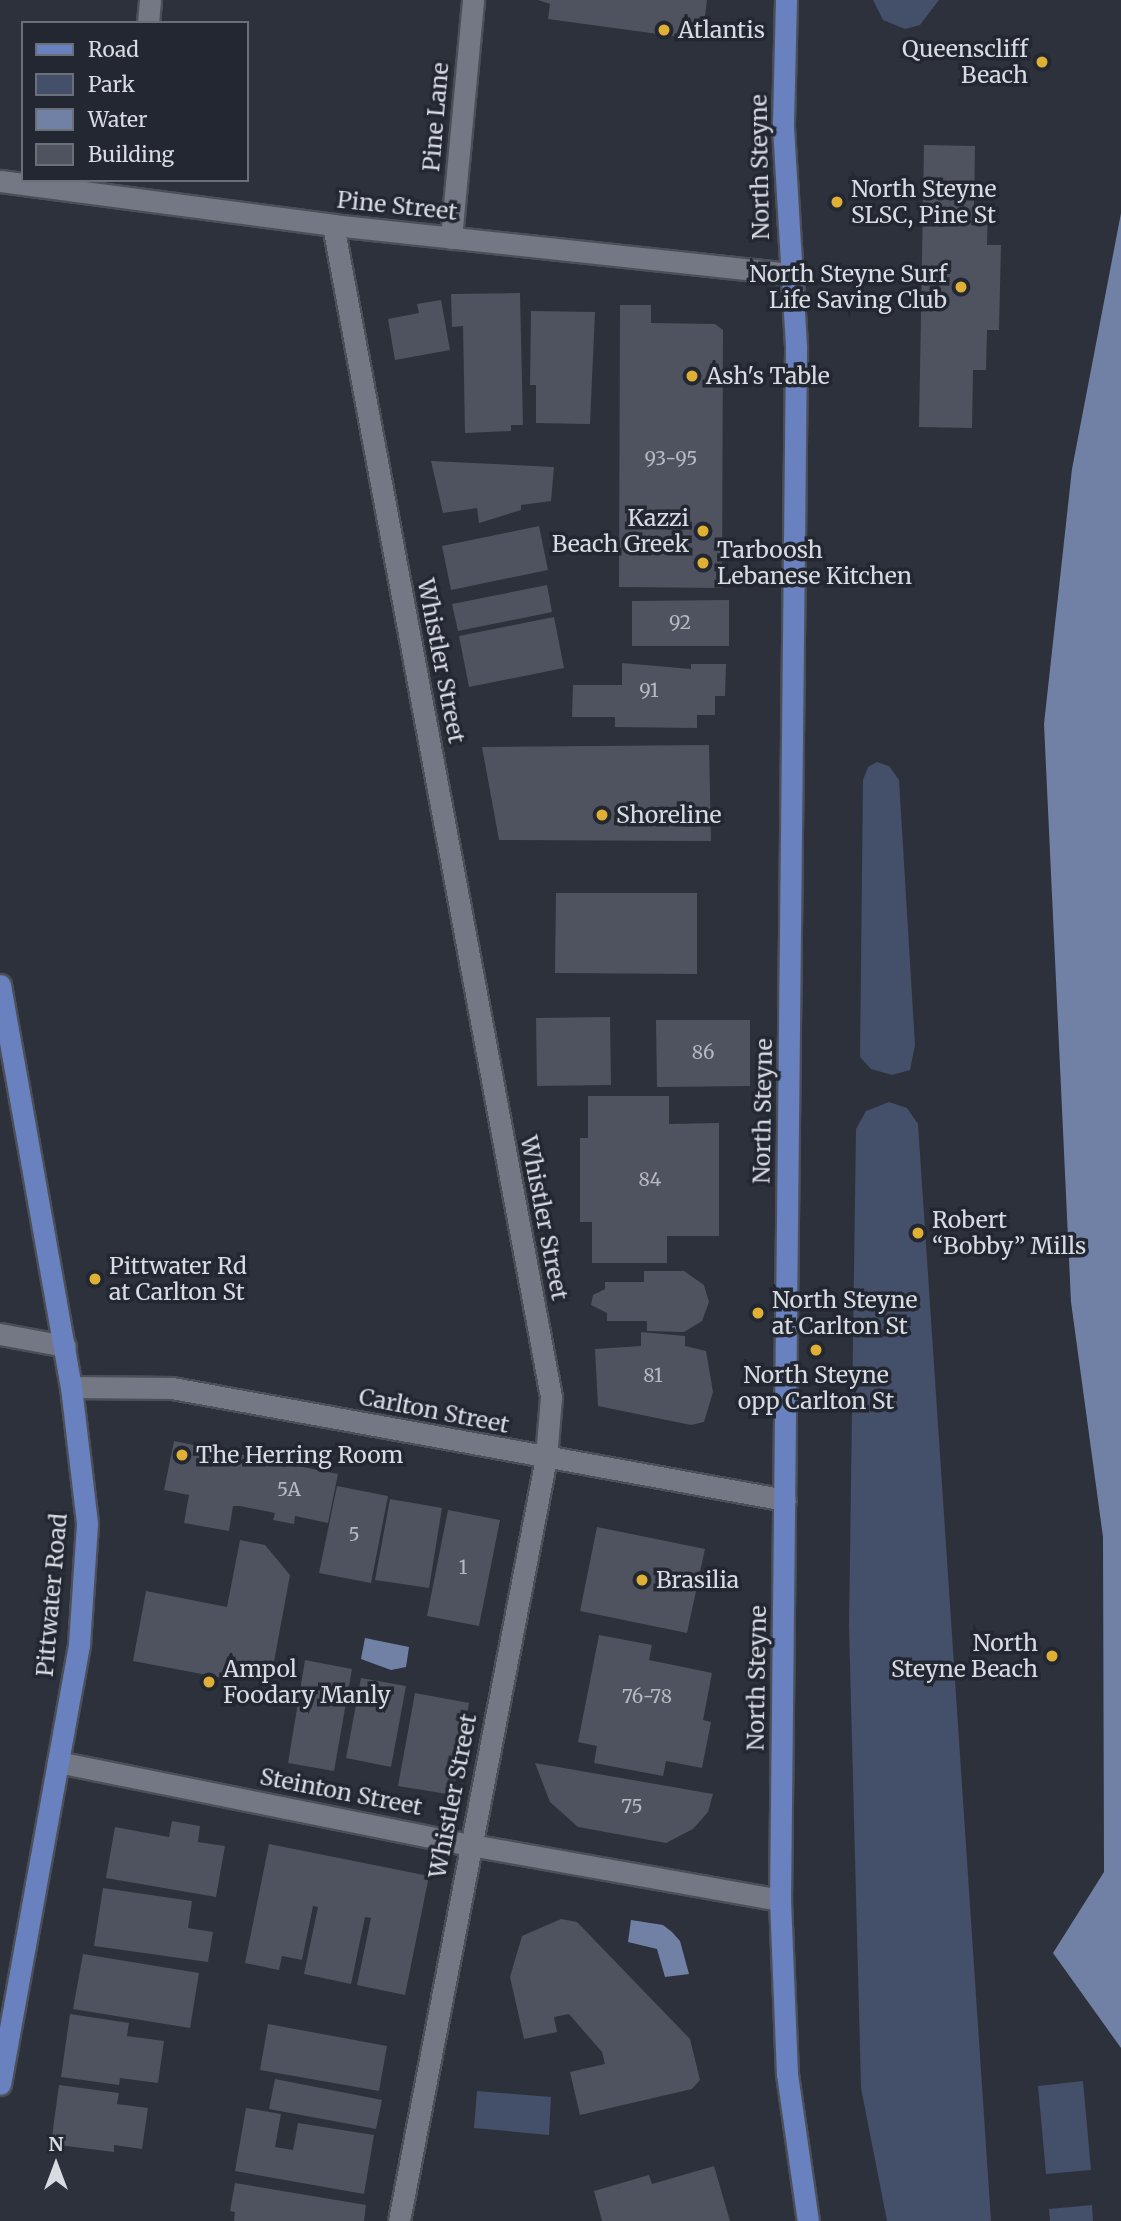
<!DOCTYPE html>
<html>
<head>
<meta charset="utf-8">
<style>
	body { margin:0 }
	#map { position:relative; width:1121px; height:2221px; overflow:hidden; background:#2c313b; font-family:Merriweather,serif }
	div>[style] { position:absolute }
	.green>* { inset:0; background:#444f69 }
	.water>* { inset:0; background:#7181a6 }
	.building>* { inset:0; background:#4e535f }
	.roads { filter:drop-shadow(2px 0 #4b4f58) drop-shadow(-2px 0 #4b4f58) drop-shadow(0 2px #4b4f58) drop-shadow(0 -2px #4b4f58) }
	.minor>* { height:21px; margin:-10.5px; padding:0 10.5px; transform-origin:10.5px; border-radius:10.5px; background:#737884 }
	.major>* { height:21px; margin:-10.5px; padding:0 10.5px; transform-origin:10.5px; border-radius:10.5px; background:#6a81bf }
	.dots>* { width:19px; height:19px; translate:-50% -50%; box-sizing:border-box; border:4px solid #222731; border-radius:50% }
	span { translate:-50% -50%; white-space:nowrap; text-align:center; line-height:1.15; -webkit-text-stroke:7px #222731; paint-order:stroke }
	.number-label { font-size:19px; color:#b6b9c1 }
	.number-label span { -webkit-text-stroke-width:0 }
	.poi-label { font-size:23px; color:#d8dbe2 }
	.left { translate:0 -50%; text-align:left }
	.right { translate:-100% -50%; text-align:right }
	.street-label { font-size:23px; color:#d8dbe2 }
	.legend { position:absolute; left:21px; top:21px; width:228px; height:161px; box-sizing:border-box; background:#222731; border:2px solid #6b6f78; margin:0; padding:9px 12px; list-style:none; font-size:21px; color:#d8dbe2 }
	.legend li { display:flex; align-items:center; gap:14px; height:35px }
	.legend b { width:35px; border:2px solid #6b6f78 }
	.north { position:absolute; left:21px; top:2130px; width:70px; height:70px; -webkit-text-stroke:5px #222731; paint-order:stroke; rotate:0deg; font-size:19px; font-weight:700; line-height:28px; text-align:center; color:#d8dbe2 }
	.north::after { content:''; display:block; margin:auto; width:24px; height:32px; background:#d8dbe2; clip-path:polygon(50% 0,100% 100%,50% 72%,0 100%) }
</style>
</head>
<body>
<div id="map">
	<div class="green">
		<div style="clip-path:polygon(873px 0,939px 0,920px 25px,905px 29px,883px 20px)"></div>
		<div style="clip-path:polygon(877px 762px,889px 766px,899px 780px,915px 1045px,910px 1070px,892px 1075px,871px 1069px,860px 1057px,863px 780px,868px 767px)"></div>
		<div style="clip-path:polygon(889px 1102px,907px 1108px,918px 1124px,991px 2221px,887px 2221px,861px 2088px,849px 1626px,856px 1129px,866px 1111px)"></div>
		<div style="clip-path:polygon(1083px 2081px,1091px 2170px,1046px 2174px,1038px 2086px)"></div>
		<div style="clip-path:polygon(477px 2091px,551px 2097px,549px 2135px,474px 2128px)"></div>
		<div style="clip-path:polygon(1092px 2205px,1093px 2221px,1050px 2221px,1049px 2209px)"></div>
	</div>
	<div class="water">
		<div style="clip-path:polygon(1121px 213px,1121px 2048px,1053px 1953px,1104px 1872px,1103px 1537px,1071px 1302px,1044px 724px,1072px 469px)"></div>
		<div style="clip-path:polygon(365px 1638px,409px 1647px,406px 1667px,391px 1670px,361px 1659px)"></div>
		<div style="clip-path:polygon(631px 1920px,663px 1925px,672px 1932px,680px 1941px,689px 1974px,665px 1977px,657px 1949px,628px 1942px)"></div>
	</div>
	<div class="building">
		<div style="clip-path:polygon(538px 0,707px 0,702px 40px,548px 19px,550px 4px)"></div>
		<div style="clip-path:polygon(924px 145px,975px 146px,974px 205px,988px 205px,987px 245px,1001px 245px,999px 330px,987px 330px,986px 370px,973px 370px,972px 428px,919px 427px)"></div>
		<div style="clip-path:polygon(520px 293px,523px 425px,511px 425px,511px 431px,465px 433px,463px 326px,452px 327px,451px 294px)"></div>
		<div style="clip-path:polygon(441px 300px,450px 350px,395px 360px,388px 319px,419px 313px,417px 304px)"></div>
		<div style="clip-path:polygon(620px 305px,651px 305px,651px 323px,715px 324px,723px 330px,722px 588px,619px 587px)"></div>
		<div style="clip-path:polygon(531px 311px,595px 312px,590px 424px,536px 423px,536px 385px,530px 385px)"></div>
		<div style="clip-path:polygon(431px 461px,554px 467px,551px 501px,521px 505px,521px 510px,479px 523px,477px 508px,443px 513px)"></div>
		<div style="clip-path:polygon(539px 526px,548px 570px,451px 590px,442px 546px)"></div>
		<div style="clip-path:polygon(547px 585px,552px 612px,458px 631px,452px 604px)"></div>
		<div style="clip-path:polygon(729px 600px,729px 646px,632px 646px,632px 601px)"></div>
		<div style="clip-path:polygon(554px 617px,564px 668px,469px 687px,459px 636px)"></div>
		<div style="clip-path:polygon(622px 663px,691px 669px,691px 664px,726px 664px,725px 696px,715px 696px,715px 715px,697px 715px,697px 728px,615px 727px,615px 717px,572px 717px,573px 685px,622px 685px)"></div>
		<div style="clip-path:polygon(709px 745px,711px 841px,499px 840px,482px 747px)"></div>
		<div style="clip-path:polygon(556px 893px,697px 893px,697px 974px,555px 973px)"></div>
		<div style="clip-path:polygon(610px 1017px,611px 1085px,537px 1086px,536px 1018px)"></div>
		<div style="clip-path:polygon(656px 1020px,750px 1020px,750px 1086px,657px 1087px)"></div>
		<div style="clip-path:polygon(588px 1096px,669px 1096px,669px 1124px,719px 1123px,719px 1236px,667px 1236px,667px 1263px,592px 1263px,592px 1222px,580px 1222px,580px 1138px,588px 1138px)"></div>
		<div style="clip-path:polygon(644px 1271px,684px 1271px,704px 1285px,709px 1302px,702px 1321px,684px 1332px,647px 1331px,647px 1321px,607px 1321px,607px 1313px,591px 1305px,593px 1295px,605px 1289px,605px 1282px,644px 1282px)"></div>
		<div style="clip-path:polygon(641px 1332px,685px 1336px,685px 1346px,706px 1351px,713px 1392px,704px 1422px,691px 1425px,598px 1406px,595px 1349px,641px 1346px)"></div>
		<div style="clip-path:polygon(174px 1441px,338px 1474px,328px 1523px,295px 1516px,294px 1524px,273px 1520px,275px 1513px,240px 1506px,233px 1506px,229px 1531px,184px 1523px,189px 1495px,164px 1490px)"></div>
		<div style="clip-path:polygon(337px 1486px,388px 1496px,371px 1583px,319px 1573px)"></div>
		<div style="clip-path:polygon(390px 1499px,442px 1508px,429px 1588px,375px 1580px)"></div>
		<div style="clip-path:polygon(448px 1510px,500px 1520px,479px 1626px,427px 1616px)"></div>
		<div style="clip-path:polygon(597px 1527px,705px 1549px,687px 1633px,580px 1611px)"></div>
		<div style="clip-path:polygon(240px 1540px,265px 1545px,290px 1575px,271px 1678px,224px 1670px,223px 1678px,133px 1661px,146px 1591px,227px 1607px)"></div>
		<div style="clip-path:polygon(599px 1635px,652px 1645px,649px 1660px,712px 1673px,703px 1720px,711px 1722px,702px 1768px,666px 1761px,663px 1776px,594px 1763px,597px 1746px,578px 1742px)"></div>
		<div style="clip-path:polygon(305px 1660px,352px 1669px,334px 1771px,288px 1763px)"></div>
		<div style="clip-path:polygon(361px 1678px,406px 1686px,391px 1767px,346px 1758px)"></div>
		<div style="clip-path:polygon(415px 1693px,469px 1703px,453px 1795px,398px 1786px)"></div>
		<div style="clip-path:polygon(535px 1763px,713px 1794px,708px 1812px,693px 1829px,666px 1843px,578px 1827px,550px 1802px)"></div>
		<div style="clip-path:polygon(172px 1821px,200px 1826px,198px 1842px,225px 1846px,216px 1897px,106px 1878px,115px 1827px,169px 1837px)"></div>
		<div style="clip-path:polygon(269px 1844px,429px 1876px,405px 1995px,357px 1985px,371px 1918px,365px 1917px,351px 1984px,304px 1974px,318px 1907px,313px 1906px,302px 1960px,282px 1956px,279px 1970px,245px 1963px)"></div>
		<div style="clip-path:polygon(103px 1888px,192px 1901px,188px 1928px,213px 1932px,208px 1962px,94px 1946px)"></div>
		<div style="clip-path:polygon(561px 1919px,577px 1922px,690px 2039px,700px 2080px,692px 2089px,580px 2115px,570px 2072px,605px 2064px,602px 2052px,569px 2014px,554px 2017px,557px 2032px,524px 2039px,510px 1977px,522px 1936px)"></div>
		<div style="clip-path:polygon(83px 1954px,199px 1973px,190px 2028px,73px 2009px)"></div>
		<div style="clip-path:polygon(70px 2014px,129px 2023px,127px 2036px,164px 2041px,158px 2083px,120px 2078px,119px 2085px,61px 2077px)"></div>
		<div style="clip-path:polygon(268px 2024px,387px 2046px,379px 2091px,260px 2070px)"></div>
		<div style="clip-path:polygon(275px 2079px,382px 2100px,376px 2129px,269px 2109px)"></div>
		<div style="clip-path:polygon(59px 2085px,119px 2093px,117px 2104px,148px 2108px,142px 2149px,114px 2145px,114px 2152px,51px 2144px)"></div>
		<div style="clip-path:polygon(246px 2108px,281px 2114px,275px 2147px,293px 2150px,298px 2123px,374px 2135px,364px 2194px,235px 2171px)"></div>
		<div style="clip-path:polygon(714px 2166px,730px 2221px,602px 2221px,594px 2191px,649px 2175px,652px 2184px)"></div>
		<div style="clip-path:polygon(235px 2183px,366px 2205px,364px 2221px,234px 2221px,235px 2212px,230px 2211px)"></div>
	</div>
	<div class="roads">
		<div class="minor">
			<div style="left:148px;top:23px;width:23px;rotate:-85deg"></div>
			<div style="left:0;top:181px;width:336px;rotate:7.5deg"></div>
			<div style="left:333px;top:225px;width:459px;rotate:6.1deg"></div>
			<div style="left:333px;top:225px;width:1192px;rotate:79.46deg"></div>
			<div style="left:551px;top:1397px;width:61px;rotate:94.7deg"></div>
			<div style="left:546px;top:1458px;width:777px;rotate:100.91deg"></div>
			<div style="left:451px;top:238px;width:239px;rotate:-84.7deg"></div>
			<div style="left:0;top:1334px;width:66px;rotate:10.5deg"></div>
			<div style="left:71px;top:1387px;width:101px;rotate:0.6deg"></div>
			<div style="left:172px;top:1388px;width:623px;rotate:10.35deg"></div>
			<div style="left:58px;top:1762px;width:421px;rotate:11.4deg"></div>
			<div style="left:471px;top:1845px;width:314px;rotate:10.1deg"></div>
		</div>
		<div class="major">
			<div style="left:786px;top:0;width:127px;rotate:91.4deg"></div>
			<div style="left:783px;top:127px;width:222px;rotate:86.6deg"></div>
			<div style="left:796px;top:349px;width:1551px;rotate:90.59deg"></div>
			<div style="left:780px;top:1900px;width:174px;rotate:87.7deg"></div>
			<div style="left:787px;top:2074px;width:148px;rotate:81.9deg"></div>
			<div style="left:0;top:985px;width:408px;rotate:80deg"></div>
			<div style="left:71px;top:1387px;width:138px;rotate:83.3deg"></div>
			<div style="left:87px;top:1524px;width:121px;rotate:93.8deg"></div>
			<div style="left:79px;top:1645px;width:446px;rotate:100.2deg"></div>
		</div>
	</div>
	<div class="dots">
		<div style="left:664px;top:30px;background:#dfb034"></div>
		<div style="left:1042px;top:62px;background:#dfb034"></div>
		<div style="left:837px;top:202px;background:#dfb034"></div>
		<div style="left:961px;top:287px;background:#dfb034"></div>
		<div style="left:692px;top:376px;background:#dfb034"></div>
		<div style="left:703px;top:531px;background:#dfb034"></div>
		<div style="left:703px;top:563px;background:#dfb034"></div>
		<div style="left:602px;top:815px;background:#dfb034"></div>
		<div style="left:918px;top:1233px;background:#dfb034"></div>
		<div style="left:95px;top:1279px;background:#dfb034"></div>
		<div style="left:758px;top:1313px;background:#dfb034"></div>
		<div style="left:816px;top:1350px;background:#dfb034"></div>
		<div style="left:182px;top:1455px;background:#dfb034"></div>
		<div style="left:642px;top:1580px;background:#dfb034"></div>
		<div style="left:1052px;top:1656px;background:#dfb034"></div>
		<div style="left:209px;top:1682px;background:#dfb034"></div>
	</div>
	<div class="number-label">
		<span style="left:671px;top:459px">93-95</span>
		<span style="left:680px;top:623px">92</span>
		<span style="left:649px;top:691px">91</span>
		<span style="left:703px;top:1053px">86</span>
		<span style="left:650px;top:1180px">84</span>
		<span style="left:653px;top:1376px">81</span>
		<span style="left:289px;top:1490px">5A</span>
		<span style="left:354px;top:1535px">5</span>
		<span style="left:463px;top:1568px">1</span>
		<span style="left:647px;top:1697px">76-78</span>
		<span style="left:632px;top:1807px">75</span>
	</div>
	<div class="poi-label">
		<span class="left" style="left:678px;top:30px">Atlantis</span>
		<span class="right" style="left:1028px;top:62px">Queenscliff<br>Beach</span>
		<span class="left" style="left:851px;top:202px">North Steyne<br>SLSC, Pine St</span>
		<span class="right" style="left:947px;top:287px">North Steyne Surf<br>Life Saving Club</span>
		<span class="left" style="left:706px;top:376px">Ash's Table</span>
		<span class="right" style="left:689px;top:531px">Kazzi<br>Beach Greek</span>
		<span class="left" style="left:717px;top:563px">Tarboosh<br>Lebanese Kitchen</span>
		<span class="left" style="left:616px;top:815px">Shoreline</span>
		<span class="left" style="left:932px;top:1233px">Robert<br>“Bobby” Mills</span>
		<span class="left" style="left:109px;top:1279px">Pittwater Rd<br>at Carlton St</span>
		<span class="left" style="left:772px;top:1313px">North Steyne<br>at Carlton St</span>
		<span style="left:816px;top:1388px">North Steyne<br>opp Carlton St</span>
		<span class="left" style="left:196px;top:1455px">The Herring Room</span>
		<span class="left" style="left:656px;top:1580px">Brasilia</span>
		<span class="right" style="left:1038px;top:1656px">North<br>Steyne Beach</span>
		<span class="left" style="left:223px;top:1682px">Ampol<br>Foodary Manly</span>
	</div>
	<div class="street-label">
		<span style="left:436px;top:117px;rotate:-85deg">Pine Lane</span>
		<span style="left:760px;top:167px;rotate:-91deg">North Steyne</span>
		<span style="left:397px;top:206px;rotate:6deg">Pine Street</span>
		<span style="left:441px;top:661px;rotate:79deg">Whistler Street</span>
		<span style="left:763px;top:1111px;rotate:-89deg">North Steyne</span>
		<span style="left:544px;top:1218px;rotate:79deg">Whistler Street</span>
		<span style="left:434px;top:1411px;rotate:11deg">Carlton Street</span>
		<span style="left:52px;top:1595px;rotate:-85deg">Pittwater Road</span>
		<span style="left:757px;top:1678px;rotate:-89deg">North Steyne</span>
		<span style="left:341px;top:1792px;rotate:11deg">Steinton Street</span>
		<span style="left:453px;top:1796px;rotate:-79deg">Whistler Street</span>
	</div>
	<ul class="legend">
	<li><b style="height:9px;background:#6a81bf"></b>Road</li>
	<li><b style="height:19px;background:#444f69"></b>Park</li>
	<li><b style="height:19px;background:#7181a6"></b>Water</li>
	<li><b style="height:19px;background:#4e535f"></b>Building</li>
	</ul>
	<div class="north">N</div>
</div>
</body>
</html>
